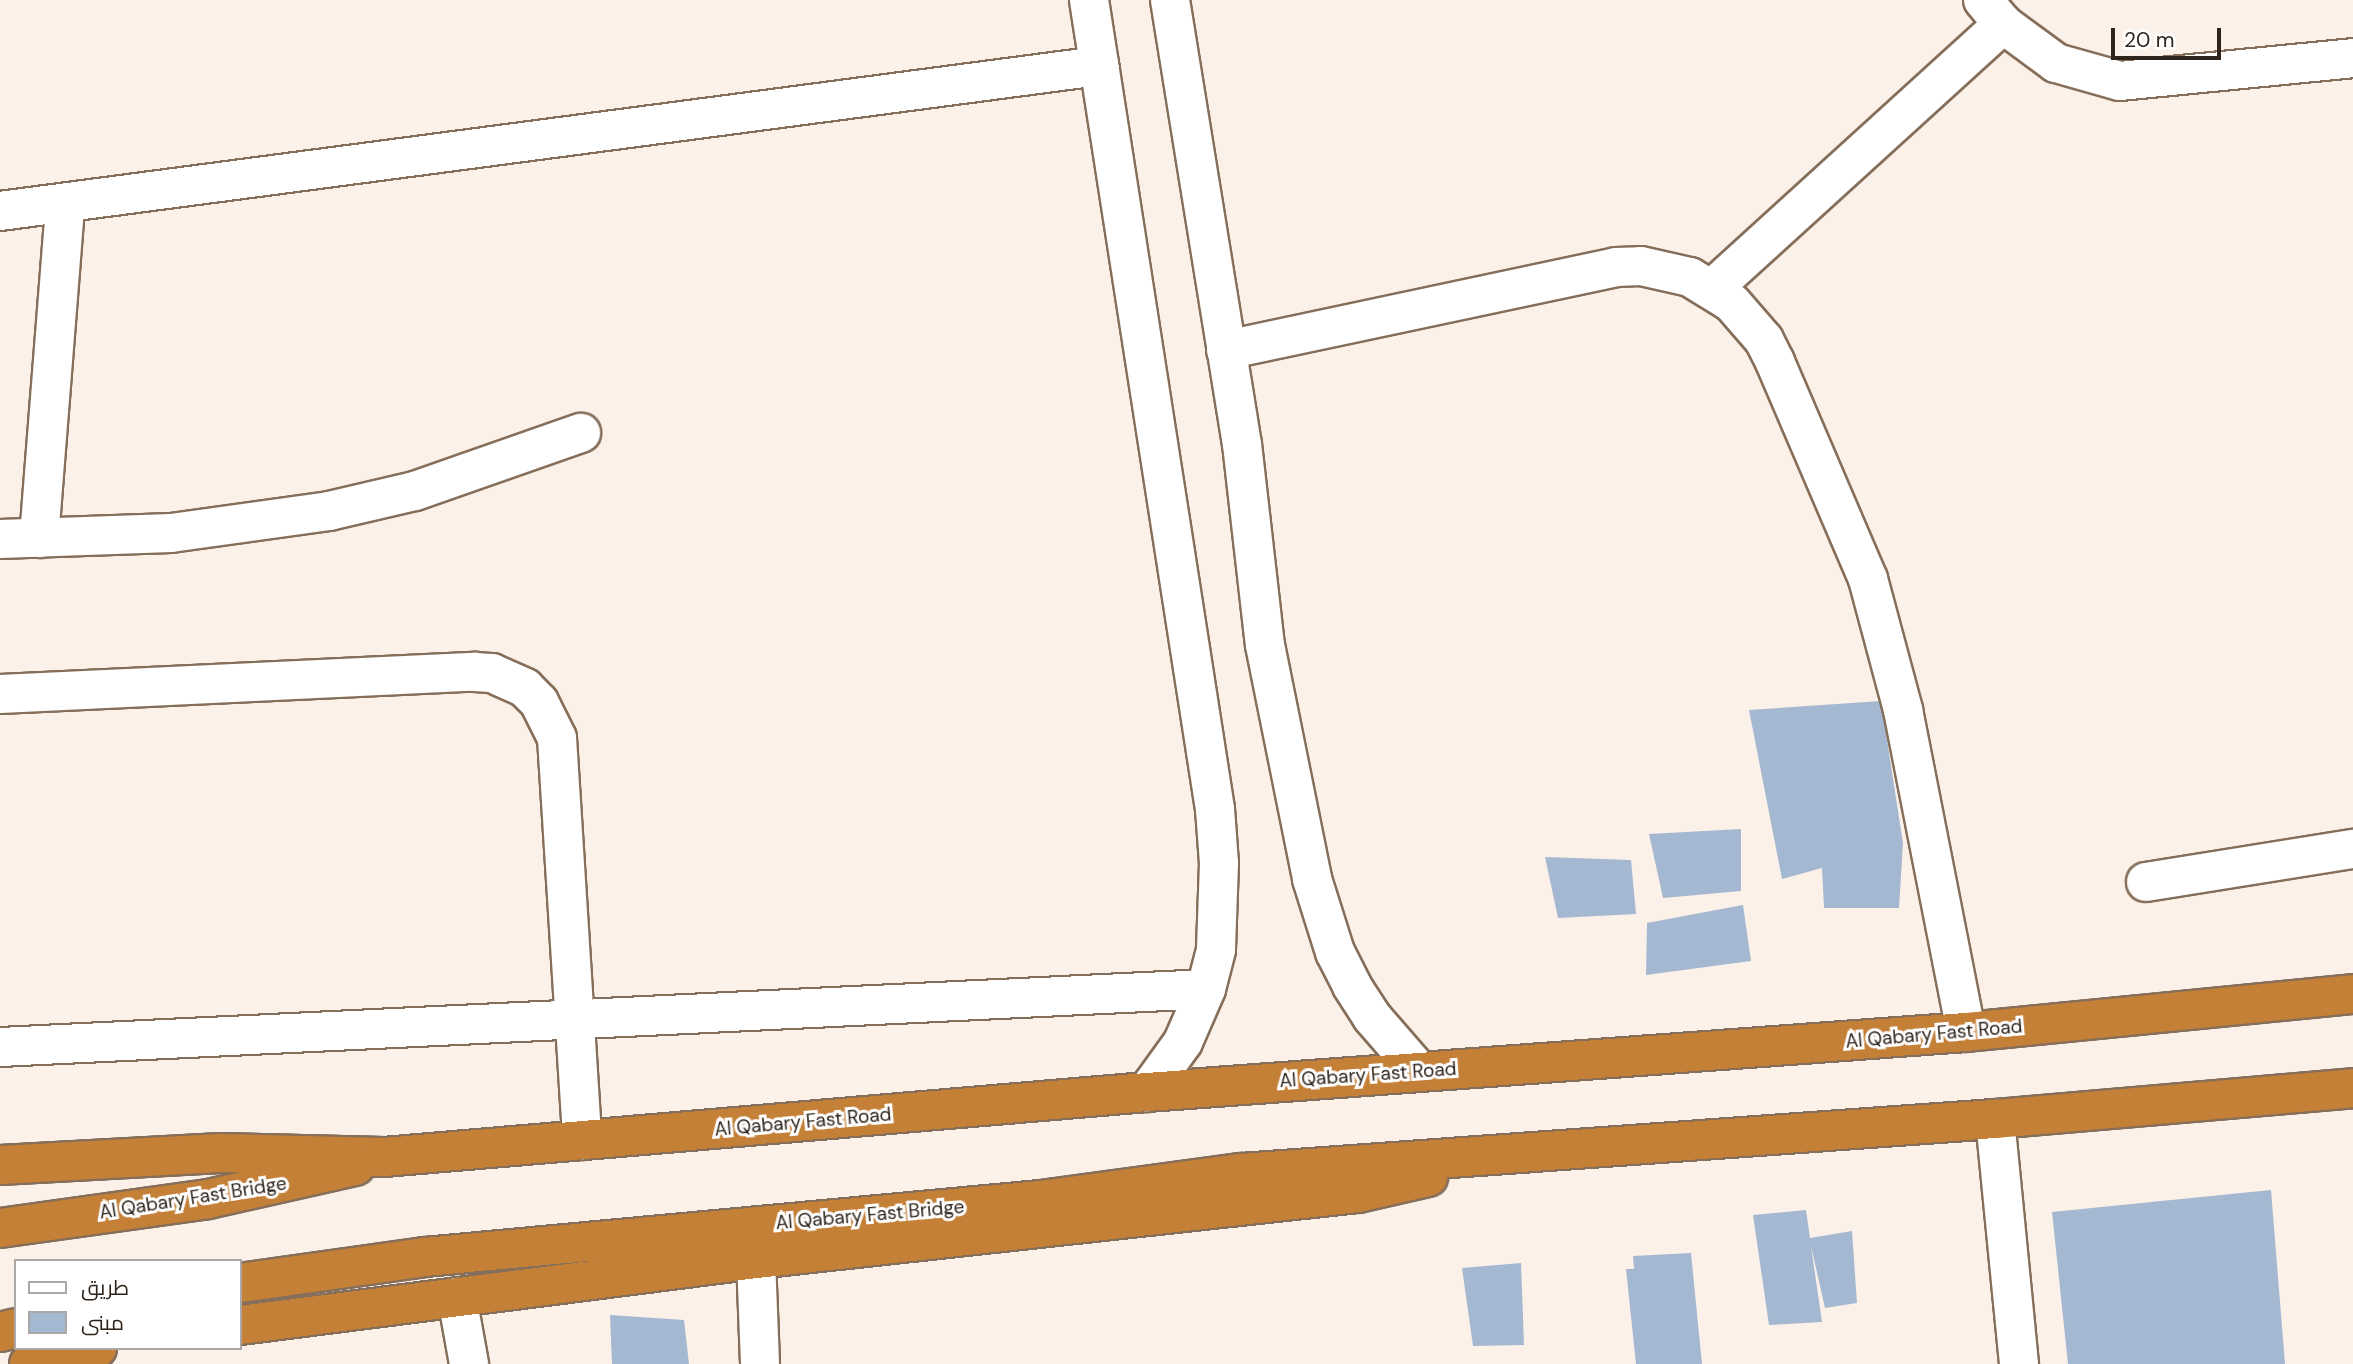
<!DOCTYPE html>
<html>
<head>
<meta charset="utf-8">
<style>
	body { margin:0 }
	#map { position:relative; width:2353px; height:1364px; overflow:hidden; background:#fcf1e8; font-family:"DM Sans",Cairo,sans-serif }
	div>[style] { position:absolute }
	.building>* { inset:0; background:#a4b8d1 }
	.roads { filter:drop-shadow(2px 0 #856e5a) drop-shadow(-2px 0 #856e5a) drop-shadow(0 2px #856e5a) drop-shadow(0 -2px #856e5a) }
	.minor>* { height:38px; margin:-19px; padding:0 19px; transform-origin:19px; border-radius:19px; background:#fff }
	.highway>* { height:38px; margin:-19px; padding:0 19px; transform-origin:19px; border-radius:19px; background:#c58038 }
	span { translate:-50% -50%; white-space:nowrap; text-align:center; line-height:1.15; -webkit-text-stroke:6px #fff; paint-order:stroke }
	.street-label { font-size:19px; color:#2e241b }
	.legend { position:absolute; left:14px; top:1259px; width:228px; height:91px; box-sizing:border-box; background:#fff; border:2px solid #aba7a4; margin:0; padding:9px 12px; list-style:none; font-size:21px; color:#2e241b }
	.legend li { display:flex; align-items:center; gap:14px; height:35px }
	.legend b { width:35px; border:2px solid #aba7a4 }
	.scale { position:absolute; left:2111px; top:28px; width:110px; height:32px; box-sizing:border-box; border:4px solid #2e241b; border-top:0; padding-left:9px; font-size:21px; line-height:24px; white-space:nowrap; color:#2e241b; -webkit-text-stroke:5px #fff; paint-order:stroke }
</style>
</head>
<body>
<div id="map">
	<div class="building">
		<div style="clip-path:polygon(1881px 701px,1903px 843px,1899px 908px,1824px 908px,1822px 868px,1782px 879px,1749px 710px)"></div>
		<div style="clip-path:polygon(1741px 829px,1741px 891px,1663px 898px,1649px 834px)"></div>
		<div style="clip-path:polygon(1545px 857px,1631px 860px,1636px 914px,1558px 918px)"></div>
		<div style="clip-path:polygon(1743px 905px,1751px 961px,1646px 975px,1647px 923px)"></div>
		<div style="clip-path:polygon(2271px 1190px,2285px 1364px,2068px 1364px,2052px 1212px)"></div>
		<div style="clip-path:polygon(1806px 1210px,1810px 1238px,1852px 1231px,1857px 1303px,1825px 1308px,1811px 1246px,1822px 1322px,1769px 1325px,1753px 1215px)"></div>
		<div style="clip-path:polygon(1691px 1253px,1702px 1364px,1636px 1364px,1626px 1269px,1634px 1269px,1633px 1256px)"></div>
		<div style="clip-path:polygon(1521px 1263px,1524px 1345px,1473px 1346px,1462px 1268px)"></div>
		<div style="clip-path:polygon(610px 1315px,684px 1320px,689px 1364px,612px 1364px)"></div>
	</div>
	<div class="roads">
		<div class="minor">
			<div style="left:1089px;top:0;width:819px;rotate:81.15deg"></div>
			<div style="left:1215px;top:809px;width:54px;rotate:85.8deg"></div>
			<div style="left:1219px;top:863px;width:87px;rotate:92deg"></div>
			<div style="left:1216px;top:950px;width:40px;rotate:104.4deg"></div>
			<div style="left:1206px;top:989px;width:58px;rotate:113.5deg"></div>
			<div style="left:1183px;top:1042px;width:62px;rotate:125.8deg"></div>
			<div style="left:1170px;top:0;width:450px;rotate:80.8deg"></div>
			<div style="left:1242px;top:444px;width:202px;rotate:83.5deg"></div>
			<div style="left:1265px;top:645px;width:239px;rotate:78.6deg"></div>
			<div style="left:1312px;top:879px;width:77px;rotate:72.5deg"></div>
			<div style="left:1335px;top:952px;width:38px;rotate:63deg"></div>
			<div style="left:1352px;top:986px;width:37px;rotate:57deg"></div>
			<div style="left:1372px;top:1017px;width:72px;rotate:49deg"></div>
			<div style="left:1983px;top:0;width:31px;rotate:50deg"></div>
			<div style="left:2003px;top:24px;width:66px;rotate:36.3deg"></div>
			<div style="left:2056px;top:63px;width:66px;rotate:15.7deg"></div>
			<div style="left:2120px;top:81px;width:234px;rotate:-5.6deg"></div>
			<div style="left:0;top:211px;width:1109px;rotate:-7.52deg"></div>
			<div style="left:1712px;top:289px;width:394px;rotate:-42.3deg"></div>
			<div style="left:1226px;top:350px;width:399px;rotate:-12deg"></div>
			<div style="left:1616px;top:267px;width:25px;rotate:-2deg"></div>
			<div style="left:1641px;top:266px;width:50px;rotate:12.7deg"></div>
			<div style="left:1690px;top:277px;width:49px;rotate:31.8deg"></div>
			<div style="left:1732px;top:303px;width:49px;rotate:49.1deg"></div>
			<div style="left:1764px;top:340px;width:25px;rotate:63deg"></div>
			<div style="left:1775px;top:362px;width:236px;rotate:66.8deg"></div>
			<div style="left:1868px;top:579px;width:136px;rotate:75deg"></div>
			<div style="left:1903px;top:710px;width:328px;rotate:78.9deg"></div>
			<div style="left:39px;top:538px;width:335px;rotate:-85.5deg"></div>
			<div style="left:0;top:539px;width:171px;rotate:-2deg"></div>
			<div style="left:171px;top:533px;width:160px;rotate:-7.9deg"></div>
			<div style="left:329px;top:511px;width:88px;rotate:-13.1deg"></div>
			<div style="left:415px;top:491px;width:176px;rotate:-19.3deg"></div>
			<div style="left:0;top:694px;width:475px;rotate:-2.7deg"></div>
			<div style="left:474px;top:672px;width:18px;rotate:3deg"></div>
			<div style="left:492px;top:673px;width:36px;rotate:24deg"></div>
			<div style="left:525px;top:688px;width:20px;rotate:45deg"></div>
			<div style="left:539px;top:702px;width:40px;rotate:63.4deg"></div>
			<div style="left:557px;top:738px;width:403px;rotate:86.4deg"></div>
			<div style="left:2146px;top:882px;width:210px;rotate:-9.1deg"></div>
			<div style="left:0;top:1047px;width:1207px;rotate:-2.75deg"></div>
			<div style="left:1995px;top:1119px;width:246px;rotate:84.4deg"></div>
			<div style="left:756px;top:1259px;width:105px;rotate:87.8deg"></div>
			<div style="left:457px;top:1297px;width:68px;rotate:79.8deg"></div>
		</div>
		<div class="highway">
			<div style="left:0;top:1165px;width:221px;rotate:-3.1deg"></div>
			<div style="left:221px;top:1153px;width:163px;rotate:1.4deg"></div>
			<div style="left:384px;top:1157px;width:766px;rotate:-4.87deg"></div>
			<div style="left:1147px;top:1092px;width:821px;rotate:-4.19deg"></div>
			<div style="left:1966px;top:1032px;width:389px;rotate:-5.6deg"></div>
			<div style="left:0;top:1228px;width:210px;rotate:-7.9deg"></div>
			<div style="left:208px;top:1199px;width:151px;rotate:-12.7deg"></div>
			<div style="left:240px;top:1283px;width:187px;rotate:-8deg"></div>
			<div style="left:425px;top:1257px;width:619px;rotate:-5.29deg"></div>
			<div style="left:1041px;top:1200px;width:202px;rotate:-7.7deg"></div>
			<div style="left:1241px;top:1173px;width:756px;rotate:-4.1deg"></div>
			<div style="left:1995px;top:1119px;width:359px;rotate:-4.9deg"></div>
			<div style="left:240px;top:1325px;width:520px;rotate:-7.29deg"></div>
			<div style="left:756px;top:1259px;width:606px;rotate:-6.26deg"></div>
			<div style="left:1358px;top:1193px;width:72px;rotate:-12.9deg"></div>
			<div style="left:0;top:1332px;width:16px;rotate:-14deg"></div>
			<div style="left:29px;top:1364px;width:70px;rotate:-13.2deg"></div>
		</div>
	</div>
	<div class="street-label">
		<span style="left:1934px;top:1034px;rotate:-5deg">Al Qabary Fast Road</span>
		<span style="left:1368px;top:1075px;rotate:-4deg">Al Qabary Fast Road</span>
		<span style="left:803px;top:1122px;rotate:-5deg">Al Qabary Fast Road</span>
		<span style="left:193px;top:1198px;rotate:-9deg">Al Qabary Fast Bridge</span>
		<span style="left:870px;top:1215px;rotate:-5deg">Al Qabary Fast Bridge</span>
	</div>
	<ul class="legend">
	<li><b style="height:9px;background:#fff"></b>طريق</li>
	<li><b style="height:19px;background:#a4b8d1"></b>مبنى</li>
	</ul>
	<div class="scale">20 m</div>
</div>
</body>
</html>
